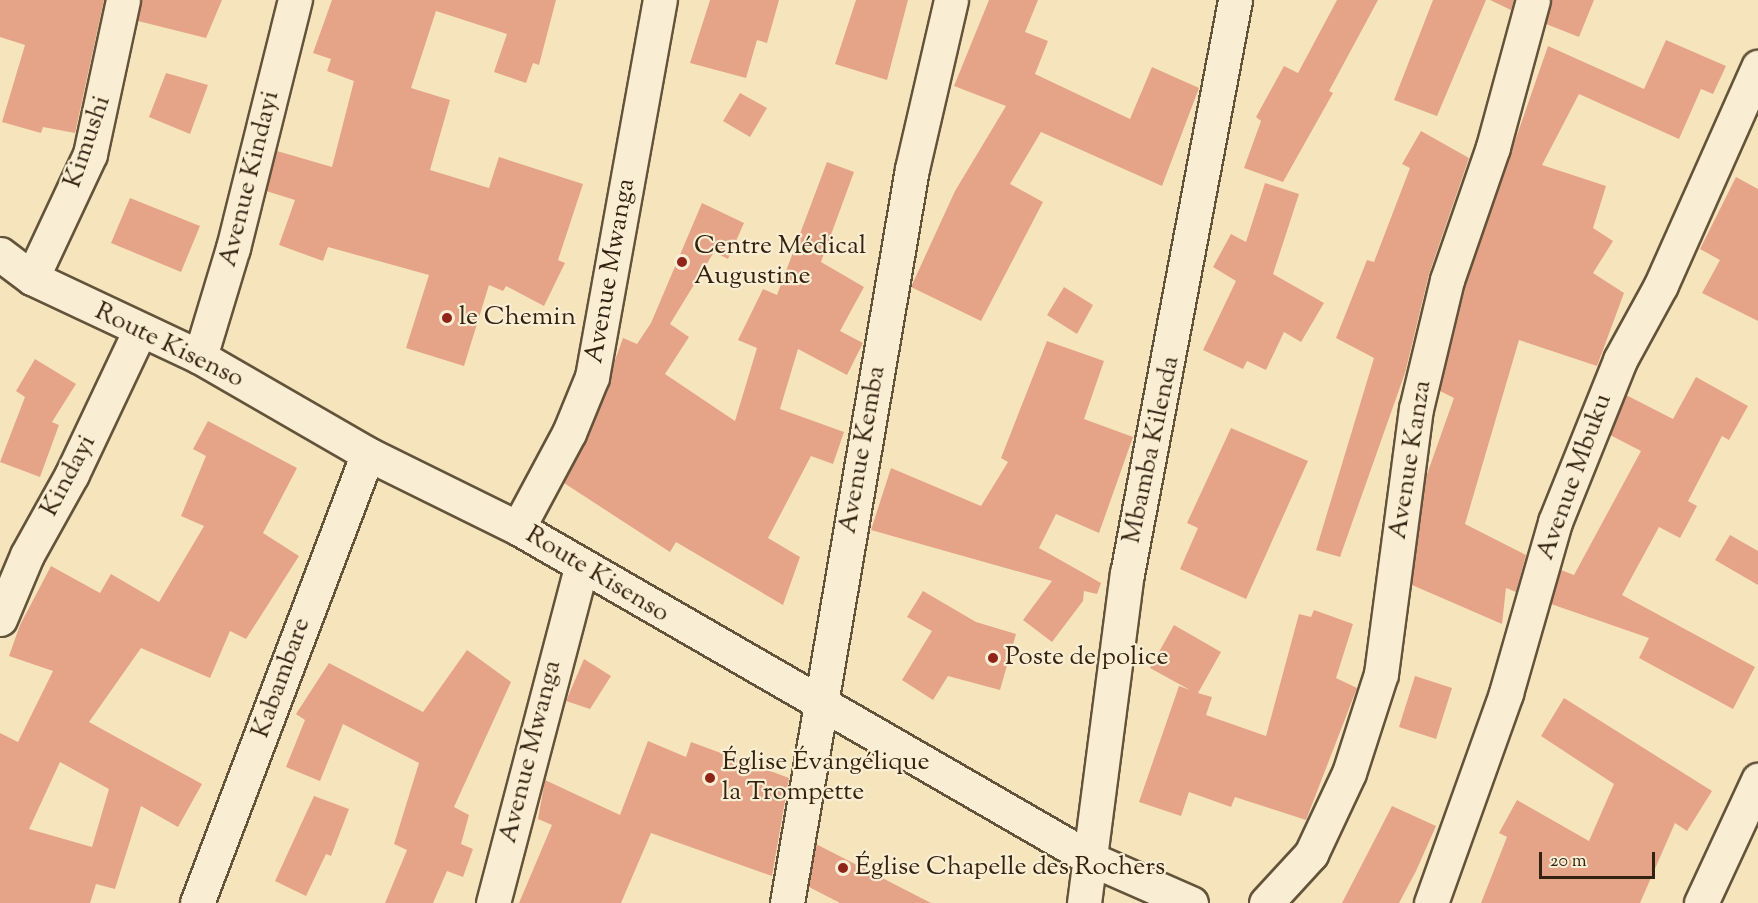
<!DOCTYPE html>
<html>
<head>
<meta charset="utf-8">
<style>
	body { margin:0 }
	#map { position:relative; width:1758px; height:903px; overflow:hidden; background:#f6e5bc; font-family:"Sorts Mill Goudy",serif }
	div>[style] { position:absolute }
	.building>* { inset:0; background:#e5a488 }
	.roads { filter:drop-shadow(2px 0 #64533b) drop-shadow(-2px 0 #64533b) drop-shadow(0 2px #64533b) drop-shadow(0 -2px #64533b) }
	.minor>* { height:33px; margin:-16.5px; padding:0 16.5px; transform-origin:16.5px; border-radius:16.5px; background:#f9eed3 }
	.dots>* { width:16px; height:16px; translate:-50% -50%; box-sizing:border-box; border:3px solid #f9eed3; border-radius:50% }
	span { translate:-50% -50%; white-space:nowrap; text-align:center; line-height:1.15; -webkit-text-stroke:4.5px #f9eed3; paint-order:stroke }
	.street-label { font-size:26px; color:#332210 }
	.poi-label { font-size:26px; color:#332210 }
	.left { translate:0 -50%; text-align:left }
	.scale { position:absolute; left:1539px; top:852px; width:116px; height:27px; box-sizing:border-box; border:3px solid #332210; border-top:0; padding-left:8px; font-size:18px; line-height:21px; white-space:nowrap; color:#332210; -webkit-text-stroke:4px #f9eed3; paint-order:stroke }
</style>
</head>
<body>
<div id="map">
	<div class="building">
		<div style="clip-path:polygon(0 0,104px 0,75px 133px,43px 127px,41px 133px,2px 122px,25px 45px,0 37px)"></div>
		<div style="clip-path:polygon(141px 0,222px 0,206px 38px,138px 21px)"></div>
		<div style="clip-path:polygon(332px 0,556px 0,539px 65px,533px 63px,526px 83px,494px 72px,507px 34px,436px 11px,411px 88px,450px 100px,430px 170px,489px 188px,499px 157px,583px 184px,558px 260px,565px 263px,544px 306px,506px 286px,503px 291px,489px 285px,464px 366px,406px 348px,429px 275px,328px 247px,323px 261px,279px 245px,295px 200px,266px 191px,277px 151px,332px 167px,354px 81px,327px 71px,331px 59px,313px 53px)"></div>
		<div style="clip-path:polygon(710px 0,779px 0,767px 43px,757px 40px,746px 78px,690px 63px)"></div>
		<div style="clip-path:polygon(856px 0,908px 0,887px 80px,835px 64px)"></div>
		<div style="clip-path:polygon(989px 0,1038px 0,1025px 32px,1048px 41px,1035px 74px,1130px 119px,1152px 67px,1199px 88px,1162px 186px,1041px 132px,1010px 184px,1043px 202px,981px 321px,911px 287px,955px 191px,1006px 106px,954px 86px)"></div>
		<div style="clip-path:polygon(1337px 0,1378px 0,1329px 91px,1333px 93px,1283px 182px,1244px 168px,1261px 121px,1256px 117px,1284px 66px,1298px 73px)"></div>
		<div style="clip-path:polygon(1433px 0,1486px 0,1437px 116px,1394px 100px)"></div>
		<div style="clip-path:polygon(1490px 0,1514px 0,1511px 10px)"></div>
		<div style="clip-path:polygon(1551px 0,1594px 0,1579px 37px,1546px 24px)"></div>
		<div style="clip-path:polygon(1666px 40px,1726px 66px,1713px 94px,1701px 89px,1679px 139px,1579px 94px,1542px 165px,1606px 186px,1593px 228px,1613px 241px,1593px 273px,1624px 293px,1597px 366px,1519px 340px,1465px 524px,1526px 555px,1516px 592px,1506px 588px,1502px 624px,1412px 585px,1425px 480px,1454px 398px,1440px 391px,1465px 285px,1548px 46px,1644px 89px)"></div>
		<div style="clip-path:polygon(166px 73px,208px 85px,190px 134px,149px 117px)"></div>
		<div style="clip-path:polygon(740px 93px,767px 108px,750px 137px,723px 121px)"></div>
		<div style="clip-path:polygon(1421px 131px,1469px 158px,1429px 274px,1405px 373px,1340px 557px,1316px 550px,1374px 358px,1336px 338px,1367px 260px,1374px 262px,1410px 168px,1402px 164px)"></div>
		<div style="clip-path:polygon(827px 162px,854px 172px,821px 262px,864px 287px,840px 331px,863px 343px,847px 375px,798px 349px,780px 409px,844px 432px,833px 464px,811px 456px,768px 538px,800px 557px,783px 605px,676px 542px,670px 552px,564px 483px,586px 440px,623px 338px,637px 344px,651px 323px,702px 203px,744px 223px,728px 259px,714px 252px,670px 324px,689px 337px,665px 374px,735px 421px,757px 348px,738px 340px,763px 289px,777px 295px)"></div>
		<div style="clip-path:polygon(1736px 177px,1758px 189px,1758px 321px,1702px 293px,1720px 260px,1700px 249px)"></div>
		<div style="clip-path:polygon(1265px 183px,1299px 194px,1273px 274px,1324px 303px,1301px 342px,1284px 332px,1266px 370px,1247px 361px,1243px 369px,1203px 350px,1236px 281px,1213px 267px,1231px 234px,1246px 242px)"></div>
		<div style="clip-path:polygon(130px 198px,200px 226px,181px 272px,111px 243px)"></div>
		<div style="clip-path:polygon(1064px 287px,1093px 305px,1077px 334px,1047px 315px)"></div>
		<div style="clip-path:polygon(1047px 341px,1104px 361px,1084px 419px,1133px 437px,1099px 533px,1056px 514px,1039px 548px,1101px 583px,1097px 594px,1084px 591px,1083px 601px,1052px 642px,1023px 620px,1052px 581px,871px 530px,891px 468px,981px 506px,1008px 462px,1001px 458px)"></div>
		<div style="clip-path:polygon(35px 359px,76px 384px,52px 422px,59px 425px,40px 477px,0 462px,25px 397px,16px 391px)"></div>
		<div style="clip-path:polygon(1696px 377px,1748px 406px,1729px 440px,1722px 436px,1688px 501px,1697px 506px,1680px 538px,1659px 527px,1622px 595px,1755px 667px,1733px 709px,1639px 658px,1649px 638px,1551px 604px,1561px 570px,1574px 575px,1641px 451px,1610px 435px,1626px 395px,1673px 419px)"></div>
		<div style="clip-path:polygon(evenodd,208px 421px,297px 468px,263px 533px,299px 556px,246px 639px,230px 631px,210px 678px,141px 648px,89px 722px,202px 784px,178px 827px,141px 806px,115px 889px,96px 884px,90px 903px,0 903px,0 733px,18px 742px,53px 671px,9px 656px,20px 625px,51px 566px,100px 593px,111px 574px,159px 602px,204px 526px,181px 516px,206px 456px,193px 449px,208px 421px,60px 762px,109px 789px,92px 847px,29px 829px,60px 762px)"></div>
		<div style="clip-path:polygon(1231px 428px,1308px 461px,1246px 599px,1180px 569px,1198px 528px,1187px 523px)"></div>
		<div style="clip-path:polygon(1730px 535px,1758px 551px,1758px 585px,1715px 560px)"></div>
		<div style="clip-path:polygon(923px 591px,976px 622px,1016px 634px,1000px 690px,948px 676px,933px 700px,902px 680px,932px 631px,907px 617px)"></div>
		<div style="clip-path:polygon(1314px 610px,1353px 624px,1336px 678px,1357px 688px,1306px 820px,1235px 797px,1231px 807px,1189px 792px,1181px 816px,1139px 802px,1179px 686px,1190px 690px,1150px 668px,1174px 625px,1221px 652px,1198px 693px,1212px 697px,1206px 715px,1266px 736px,1299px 614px,1311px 617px)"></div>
		<div style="clip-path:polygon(467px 650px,511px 682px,454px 807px,469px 815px,461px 844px,473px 849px,463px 877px,447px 871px,433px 903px,385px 903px,407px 850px,394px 844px,419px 763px,343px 724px,320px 781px,286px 767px,305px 720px,296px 714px,329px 663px,423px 712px)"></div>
		<div style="clip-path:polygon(584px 659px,611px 676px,590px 709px,566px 701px)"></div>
		<div style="clip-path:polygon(1415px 676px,1452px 688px,1436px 739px,1399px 727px)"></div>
		<div style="clip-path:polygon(1564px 698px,1712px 791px,1687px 831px,1675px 823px,1640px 903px,1481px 903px,1507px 837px,1499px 833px,1517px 800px,1589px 841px,1614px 784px,1541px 736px)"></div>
		<div style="clip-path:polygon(648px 741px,686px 757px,691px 742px,789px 778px,772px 876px,651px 833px,621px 903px,519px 903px,552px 825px,538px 819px,545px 780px,620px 815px)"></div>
		<div style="clip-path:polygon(314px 796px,349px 809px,331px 856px,326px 854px,306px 896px,275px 881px)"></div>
		<div style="clip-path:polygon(1392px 806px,1436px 826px,1416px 871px,1399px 903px,1342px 903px)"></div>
		<div style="clip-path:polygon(816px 844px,931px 903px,840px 903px,809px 887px)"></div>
	</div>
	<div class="roads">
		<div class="minor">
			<div style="left:0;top:254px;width:40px;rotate:37deg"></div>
			<div style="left:32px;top:278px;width:186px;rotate:25.2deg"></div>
			<div style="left:200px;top:357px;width:194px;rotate:30deg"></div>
			<div style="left:368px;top:454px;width:167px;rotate:26.3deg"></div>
			<div style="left:518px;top:528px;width:664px;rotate:30deg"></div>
			<div style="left:1093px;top:860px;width:107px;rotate:23.7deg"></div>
			<div style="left:32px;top:278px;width:137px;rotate:-64.9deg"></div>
			<div style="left:90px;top:154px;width:157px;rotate:-77.9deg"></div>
			<div style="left:200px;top:357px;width:114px;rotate:-73.2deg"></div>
			<div style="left:233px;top:248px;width:256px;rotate:-76deg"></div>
			<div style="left:518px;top:528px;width:108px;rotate:-61.8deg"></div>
			<div style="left:569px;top:433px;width:61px;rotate:-67.7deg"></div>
			<div style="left:592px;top:377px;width:383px;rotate:-79.8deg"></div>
			<div style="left:0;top:619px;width:69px;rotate:-67.1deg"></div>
			<div style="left:27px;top:555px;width:93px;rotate:-60.9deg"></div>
			<div style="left:72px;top:474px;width:157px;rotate:-64.7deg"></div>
			<div style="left:197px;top:903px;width:480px;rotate:-69.2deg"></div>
			<div style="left:493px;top:903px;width:346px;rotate:-75.3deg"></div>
			<div style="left:787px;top:903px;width:745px;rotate:-80.34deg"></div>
			<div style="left:912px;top:169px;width:173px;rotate:-77deg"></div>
			<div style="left:1084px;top:903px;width:332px;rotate:-82.6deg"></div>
			<div style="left:1127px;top:574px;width:584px;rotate:-79.34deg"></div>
			<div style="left:1266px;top:903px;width:67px;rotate:-47.4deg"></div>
			<div style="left:1311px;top:854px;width:89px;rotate:-64.9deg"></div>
			<div style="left:1349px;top:773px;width:104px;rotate:-72.1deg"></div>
			<div style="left:1381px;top:674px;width:267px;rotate:-82.5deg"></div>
			<div style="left:1416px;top:409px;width:133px;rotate:-76.5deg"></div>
			<div style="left:1447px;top:280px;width:141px;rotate:-70.9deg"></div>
			<div style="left:1493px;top:147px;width:152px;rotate:-74.8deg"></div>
			<div style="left:1431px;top:903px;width:223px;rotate:-70.3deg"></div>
			<div style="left:1506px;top:693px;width:178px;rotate:-74deg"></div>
			<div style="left:1555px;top:522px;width:175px;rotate:-68.1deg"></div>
			<div style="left:1620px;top:360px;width:85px;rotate:-61.3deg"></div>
			<div style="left:1661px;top:285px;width:239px;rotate:-66deg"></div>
			<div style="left:1701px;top:903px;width:136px;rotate:-65.1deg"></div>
		</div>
	</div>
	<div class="dots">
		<div style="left:682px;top:262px;background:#8f2418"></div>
		<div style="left:447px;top:318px;background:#8f2418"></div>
		<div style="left:993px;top:658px;background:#8f2418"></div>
		<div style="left:710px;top:778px;background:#8f2418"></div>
		<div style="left:843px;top:868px;background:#8f2418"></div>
	</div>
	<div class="street-label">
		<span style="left:88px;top:142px;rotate:-71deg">Kimushi</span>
		<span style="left:250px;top:179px;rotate:-76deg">Avenue Kindayi</span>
		<span style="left:611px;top:271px;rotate:-80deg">Avenue Mwanga</span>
		<span style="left:169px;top:346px;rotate:26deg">Route Kisenso</span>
		<span style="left:863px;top:450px;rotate:-80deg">Avenue Kemba</span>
		<span style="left:1152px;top:450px;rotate:-78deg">Mbamba Kilenda</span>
		<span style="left:1411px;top:460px;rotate:-81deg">Avenue Kanza</span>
		<span style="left:69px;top:476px;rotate:-62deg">Kindayi</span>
		<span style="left:1575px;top:477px;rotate:-70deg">Avenue Mbuku</span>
		<span style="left:597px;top:575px;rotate:31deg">Route Kisenso</span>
		<span style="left:282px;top:678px;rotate:-70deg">Kabambare</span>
		<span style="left:531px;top:752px;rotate:-76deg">Avenue Mwanga</span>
	</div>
	<div class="poi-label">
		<span class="left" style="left:694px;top:262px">Centre Médical<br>Augustine</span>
		<span class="left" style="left:459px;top:318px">le Chemin</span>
		<span class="left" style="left:1005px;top:658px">Poste de police</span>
		<span class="left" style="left:722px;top:778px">Église Évangélique<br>la Trompette</span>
		<span class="left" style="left:855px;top:868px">Église Chapelle des Rochers</span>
	</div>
	<div class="scale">20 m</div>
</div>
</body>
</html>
